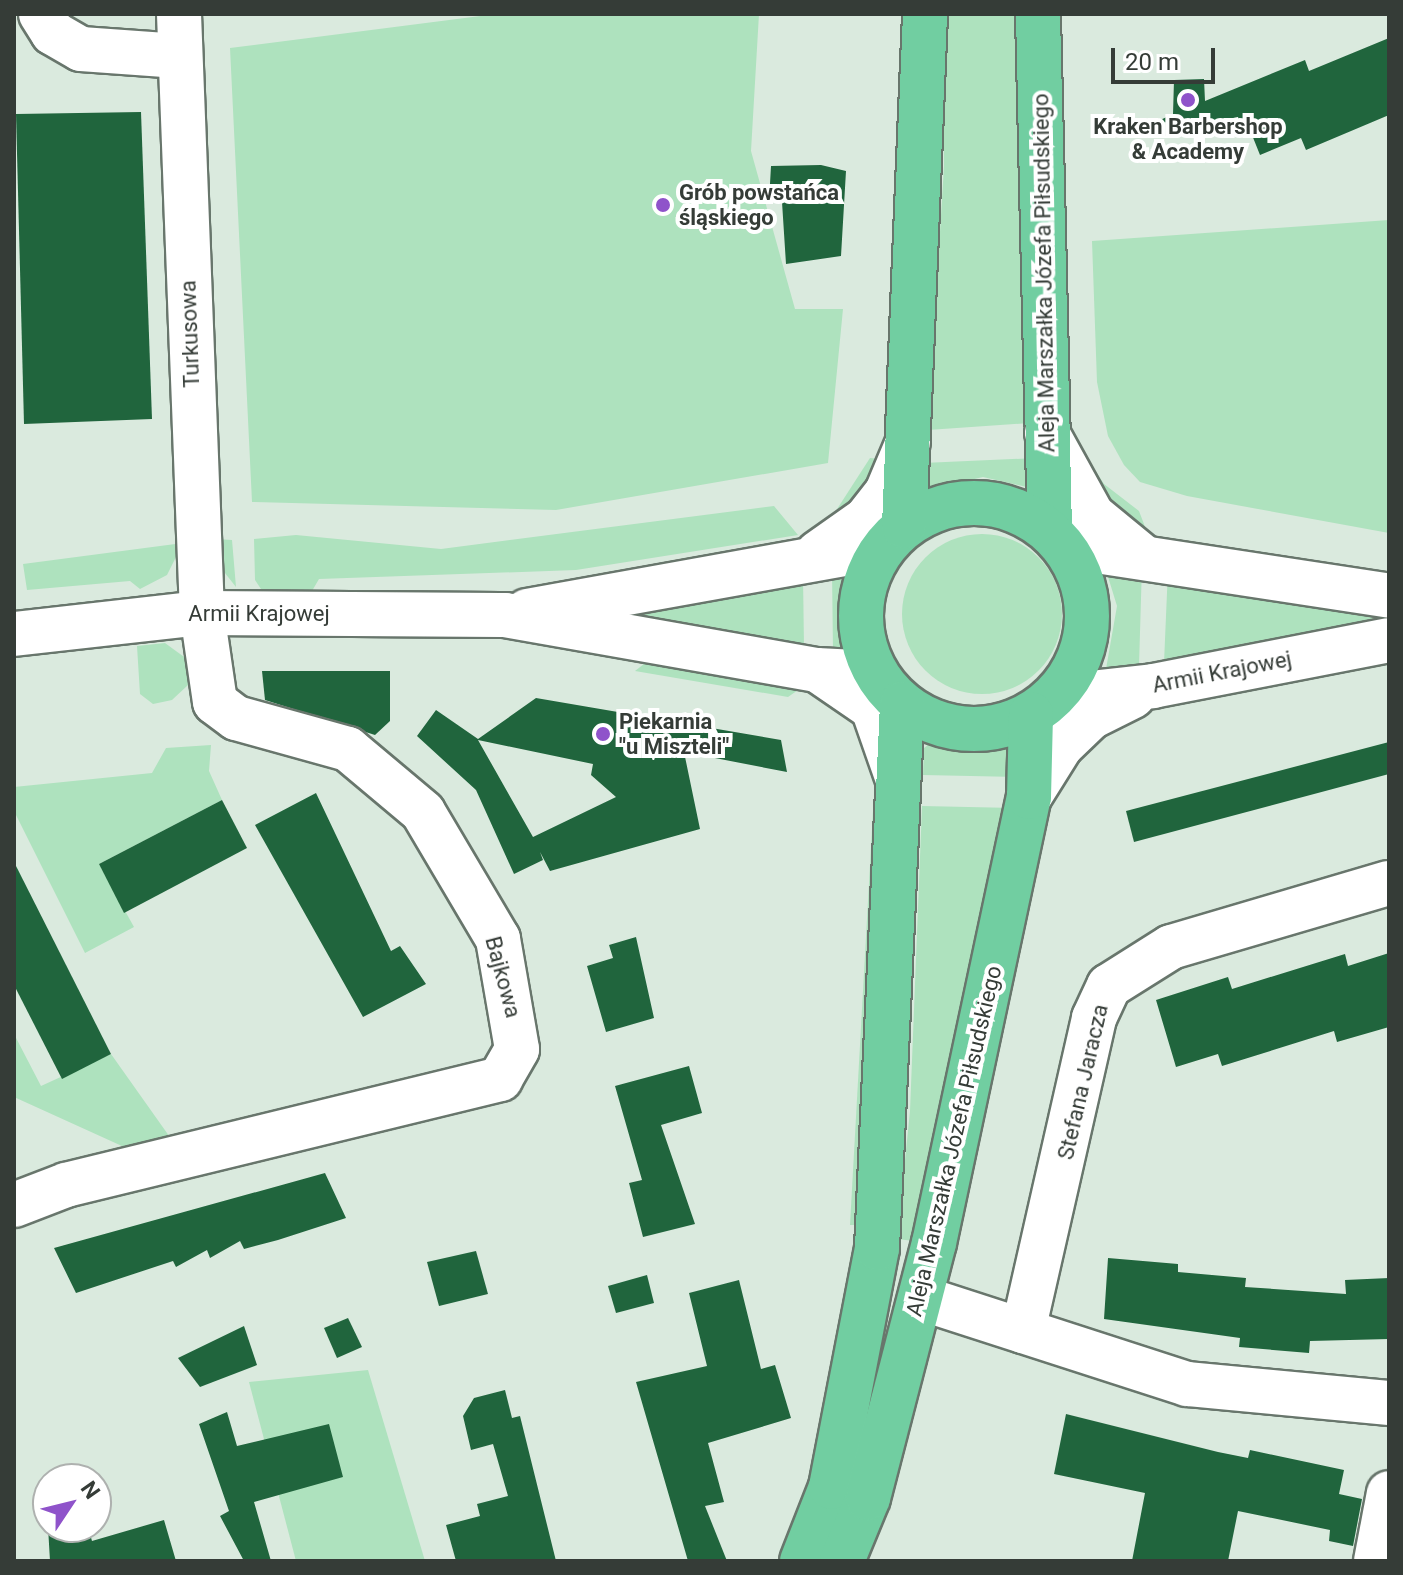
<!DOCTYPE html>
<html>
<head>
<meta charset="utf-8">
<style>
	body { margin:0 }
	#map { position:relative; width:1403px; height:1575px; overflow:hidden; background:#daeade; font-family:Roboto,sans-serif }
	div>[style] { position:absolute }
	.green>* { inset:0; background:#aee2be }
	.round { border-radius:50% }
	.building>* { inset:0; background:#20653d }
	.roads { filter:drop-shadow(2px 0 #68766c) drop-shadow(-2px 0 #68766c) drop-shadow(0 2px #68766c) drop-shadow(0 -2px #68766c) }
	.minor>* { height:44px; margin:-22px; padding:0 22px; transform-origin:22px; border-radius:22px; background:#fff }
	.major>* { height:44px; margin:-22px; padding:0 22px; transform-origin:22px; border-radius:22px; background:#71cea1 }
	.major>.ring { margin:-22px; padding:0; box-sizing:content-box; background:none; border:44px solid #71cea1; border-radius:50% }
	.dots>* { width:22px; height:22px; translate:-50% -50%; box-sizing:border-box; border:4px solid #fff; border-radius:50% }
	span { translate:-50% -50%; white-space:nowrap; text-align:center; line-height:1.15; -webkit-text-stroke:8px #fff; paint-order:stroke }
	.poi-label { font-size:22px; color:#353c37; font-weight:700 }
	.left { translate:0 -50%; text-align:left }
	.street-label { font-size:22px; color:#353c37 }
	.frame { position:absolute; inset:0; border:16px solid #353c37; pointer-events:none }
	.north { position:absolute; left:32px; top:1463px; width:80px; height:80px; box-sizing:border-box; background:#fff; border:2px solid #aeb1af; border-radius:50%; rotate:55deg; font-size:22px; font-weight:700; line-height:32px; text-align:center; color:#353c37 }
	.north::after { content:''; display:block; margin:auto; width:28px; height:36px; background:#8f53ca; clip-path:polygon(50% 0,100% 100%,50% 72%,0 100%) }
	.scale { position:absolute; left:1111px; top:48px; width:104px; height:36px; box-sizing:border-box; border:4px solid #353c37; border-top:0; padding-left:10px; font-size:24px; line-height:28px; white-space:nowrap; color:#353c37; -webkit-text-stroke:6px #fff; paint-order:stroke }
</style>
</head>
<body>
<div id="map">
	<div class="green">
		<div style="clip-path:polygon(496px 14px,759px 14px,751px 151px,795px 309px,843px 309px,828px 463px,556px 510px,252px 502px,230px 48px)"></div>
		<div style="clip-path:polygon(943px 14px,1018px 14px,1030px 423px,928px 430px,944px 166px)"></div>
		<div style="clip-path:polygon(1389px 220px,1389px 533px,1187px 496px,1140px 482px,1124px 465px,1108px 436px,1097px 382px,1092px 241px)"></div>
		<div style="clip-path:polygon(1070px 453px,1085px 455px,1104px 484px,1139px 511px,1147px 532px,1111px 517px)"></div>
		<div style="clip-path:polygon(870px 458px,879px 459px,872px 493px,830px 520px)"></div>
		<div style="clip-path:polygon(1036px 458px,1031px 488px,983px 477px,928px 490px,923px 482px,923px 463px)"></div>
		<div style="clip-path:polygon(774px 506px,798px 535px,576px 570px,319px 579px,312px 591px,265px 595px,255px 580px,254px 539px,296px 535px,441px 549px)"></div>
		<div class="round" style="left:902px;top:534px;width:160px;height:160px"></div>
		<div style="clip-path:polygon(215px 539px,232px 540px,236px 587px,221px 568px)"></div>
		<div style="clip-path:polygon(183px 543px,167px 575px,140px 589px,130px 581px,27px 590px,23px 564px)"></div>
		<div style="clip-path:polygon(1142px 565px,1139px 666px,1106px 669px,1117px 606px,1105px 567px)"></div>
		<div style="clip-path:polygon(1168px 569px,1389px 612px,1389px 624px,1164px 663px)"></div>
		<div style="clip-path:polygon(832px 571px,856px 572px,849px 614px,856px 650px,833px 652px)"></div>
		<div style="clip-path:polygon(803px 576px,804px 647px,633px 614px)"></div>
		<div style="clip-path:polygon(165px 643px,191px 662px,188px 685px,172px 700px,153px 704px,140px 694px,137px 646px)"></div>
		<div style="clip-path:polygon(649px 660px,801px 688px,788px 697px,635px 671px)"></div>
		<div style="clip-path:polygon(937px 738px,974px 746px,1014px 741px,1020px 777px,923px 775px,924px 748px)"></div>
		<div style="clip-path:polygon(211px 745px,209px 771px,222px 800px,99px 864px,134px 927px,85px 953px,14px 811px,14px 787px,152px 773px,166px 748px)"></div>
		<div style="clip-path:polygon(922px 806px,1015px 808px,914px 1241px,897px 1239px,910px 1111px)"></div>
		<div style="clip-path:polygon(885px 808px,862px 1225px,850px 1225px,873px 811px)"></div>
		<div style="clip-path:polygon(14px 1034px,41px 1086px,111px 1054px,179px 1150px,155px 1161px,14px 1097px)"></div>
		<div style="clip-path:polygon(368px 1370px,425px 1561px,296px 1561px,249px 1382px)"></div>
	</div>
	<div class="building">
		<div style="clip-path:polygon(1389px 38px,1389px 115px,1306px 150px,1301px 138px,1260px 155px,1248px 125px,1156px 122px,1173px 114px,1174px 80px,1204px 79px,1205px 101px,1305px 60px,1309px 71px)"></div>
		<div style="clip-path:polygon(141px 112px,152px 419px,24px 424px,16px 114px)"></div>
		<div style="clip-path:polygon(821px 165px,846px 171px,841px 256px,786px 264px,782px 202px,769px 201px,771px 166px)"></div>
		<div style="clip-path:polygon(262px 671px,390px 671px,390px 721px,375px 735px,265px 700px)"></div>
		<div style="clip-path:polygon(evenodd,536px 698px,781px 740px,787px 772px,684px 752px,700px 829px,550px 871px,540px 852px,543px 860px,514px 874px,476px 790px,417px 736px,436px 710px,478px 739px,536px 698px,478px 740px,593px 764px,591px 775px,616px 797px,533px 837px,478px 740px)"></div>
		<div style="clip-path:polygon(1389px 742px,1389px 774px,1134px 842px,1126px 811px)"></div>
		<div style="clip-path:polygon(316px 793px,391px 951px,400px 946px,426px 984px,363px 1017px,255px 825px)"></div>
		<div style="clip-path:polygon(222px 800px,247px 848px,124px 913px,99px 864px)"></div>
		<div style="clip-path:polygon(14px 862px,111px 1054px,62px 1079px,14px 985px)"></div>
		<div style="clip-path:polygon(636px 937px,654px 1018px,606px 1032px,587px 966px,613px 958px,609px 945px)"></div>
		<div style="clip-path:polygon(1389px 953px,1389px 1027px,1337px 1042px,1334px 1031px,1222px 1066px,1218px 1054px,1176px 1067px,1156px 1000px,1228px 977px,1232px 989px,1345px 954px,1348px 966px)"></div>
		<div style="clip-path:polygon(689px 1066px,702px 1113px,661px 1125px,695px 1224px,643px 1237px,629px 1183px,642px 1180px,615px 1086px)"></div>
		<div style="clip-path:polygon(325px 1173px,346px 1218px,278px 1240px,244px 1249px,240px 1241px,210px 1258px,207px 1250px,176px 1267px,173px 1261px,76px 1293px,54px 1248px)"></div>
		<div style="clip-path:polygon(476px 1251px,488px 1294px,439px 1306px,427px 1262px)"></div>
		<div style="clip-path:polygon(1108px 1258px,1178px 1264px,1178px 1272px,1246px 1278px,1245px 1287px,1346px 1294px,1345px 1280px,1389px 1278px,1389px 1339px,1310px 1341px,1309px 1353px,1239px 1347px,1240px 1338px,1104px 1319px)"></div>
		<div style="clip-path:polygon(647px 1275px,654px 1303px,616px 1313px,608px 1286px)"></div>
		<div style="clip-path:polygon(739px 1280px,761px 1369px,775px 1365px,791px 1418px,708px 1443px,724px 1502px,705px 1506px,727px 1561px,688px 1561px,636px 1382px,707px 1366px,689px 1293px)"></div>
		<div style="clip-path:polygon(348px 1318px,362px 1347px,337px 1358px,324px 1328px)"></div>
		<div style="clip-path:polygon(244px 1326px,257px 1365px,200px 1387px,178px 1358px)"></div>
		<div style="clip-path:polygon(505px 1390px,512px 1418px,520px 1416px,556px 1561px,456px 1561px,446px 1525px,480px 1516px,477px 1504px,508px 1496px,493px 1444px,471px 1450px,463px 1416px,474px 1398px)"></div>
		<div style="clip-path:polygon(227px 1412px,237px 1446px,329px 1424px,343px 1477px,254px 1502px,271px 1561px,244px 1561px,220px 1516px,229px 1511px,199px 1424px)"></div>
		<div style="clip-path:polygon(1066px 1414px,1218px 1452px,1248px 1458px,1250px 1450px,1344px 1470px,1339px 1494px,1362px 1499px,1353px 1546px,1329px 1541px,1330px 1530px,1238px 1511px,1228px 1561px,1132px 1561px,1145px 1493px,1054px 1474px)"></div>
		<div style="clip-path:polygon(164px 1520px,176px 1561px,50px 1561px,48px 1527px,88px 1527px,92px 1541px)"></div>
	</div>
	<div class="roads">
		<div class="minor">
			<div style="left:41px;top:14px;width:22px;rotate:58deg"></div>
			<div style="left:53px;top:33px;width:32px;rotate:30deg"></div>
			<div style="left:81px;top:49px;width:98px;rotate:4.1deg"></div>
			<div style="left:1047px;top:433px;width:94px;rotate:61.2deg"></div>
			<div style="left:1092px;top:515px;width:65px;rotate:39.4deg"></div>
			<div style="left:1064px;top:546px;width:329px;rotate:8.7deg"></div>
			<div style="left:818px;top:553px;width:59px;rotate:-35.3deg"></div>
			<div style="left:866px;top:519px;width:34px;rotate:-52deg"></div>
			<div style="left:887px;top:492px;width:54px;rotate:-67.2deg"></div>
			<div style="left:527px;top:611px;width:362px;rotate:-10.2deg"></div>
			<div style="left:14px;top:634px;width:189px;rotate:-6.4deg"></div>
			<div style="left:202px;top:613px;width:303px;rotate:0.4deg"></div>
			<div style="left:505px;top:615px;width:317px;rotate:10deg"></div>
			<div style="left:817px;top:670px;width:58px;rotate:3deg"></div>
			<div style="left:819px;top:671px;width:65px;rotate:34.4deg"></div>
			<div style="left:873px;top:708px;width:73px;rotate:70.8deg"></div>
			<div style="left:1054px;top:697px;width:100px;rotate:-6.3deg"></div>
			<div style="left:1153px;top:686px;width:240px;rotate:-11deg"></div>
			<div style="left:1029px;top:797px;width:60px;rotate:-57.9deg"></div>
			<div style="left:1061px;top:746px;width:42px;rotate:-44deg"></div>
			<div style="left:1091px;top:717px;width:47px;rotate:-26.6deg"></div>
			<div style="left:14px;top:1205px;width:56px;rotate:-21deg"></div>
			<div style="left:66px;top:1185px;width:447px;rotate:-13.7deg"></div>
			<div style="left:500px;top:1079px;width:34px;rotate:-60deg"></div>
			<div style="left:517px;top:1049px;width:112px;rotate:-99.8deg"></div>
			<div style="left:498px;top:939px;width:147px;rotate:-120.6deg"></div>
			<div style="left:423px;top:812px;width:98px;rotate:-140deg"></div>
			<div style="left:348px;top:749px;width:116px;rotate:-164.5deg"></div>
			<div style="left:236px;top:718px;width:26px;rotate:-143deg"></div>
			<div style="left:215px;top:702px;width:90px;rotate:-98.3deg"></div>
			<div style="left:202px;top:613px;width:599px;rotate:-92.2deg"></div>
			<div style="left:921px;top:1298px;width:280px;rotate:17.9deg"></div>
			<div style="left:1187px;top:1384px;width:203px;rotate:5.4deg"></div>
			<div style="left:1023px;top:1331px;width:321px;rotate:-77.2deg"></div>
			<div style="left:1094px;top:1018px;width:35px;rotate:-65deg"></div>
			<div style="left:1109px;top:986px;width:73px;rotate:-32.2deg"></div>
			<div style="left:1171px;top:947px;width:227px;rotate:-16.4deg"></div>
			<div style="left:1376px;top:1561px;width:69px;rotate:-79.2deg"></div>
		</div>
		<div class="major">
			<div style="left:1038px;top:14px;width:517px;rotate:88.67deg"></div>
			<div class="ring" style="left:861px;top:503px;width:182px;height:182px"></div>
			<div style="left:904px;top:526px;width:512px;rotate:-87.65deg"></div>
			<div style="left:802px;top:1561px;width:79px;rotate:-68.6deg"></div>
			<div style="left:831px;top:1487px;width:243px;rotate:-79.1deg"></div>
			<div style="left:877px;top:1248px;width:545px;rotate:-87.37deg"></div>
			<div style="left:842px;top:1561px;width:68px;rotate:-67.6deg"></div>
			<div style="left:868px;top:1498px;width:263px;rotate:-75.5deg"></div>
			<div style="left:934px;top:1243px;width:456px;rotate:-78deg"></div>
			<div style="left:1029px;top:797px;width:83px;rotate:-88.6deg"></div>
		</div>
	</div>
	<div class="dots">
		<div style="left:1188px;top:100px;background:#8f53ca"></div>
		<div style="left:663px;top:205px;background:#8f53ca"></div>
		<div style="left:603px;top:734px;background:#8f53ca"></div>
	</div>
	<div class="poi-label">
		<span style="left:1188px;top:139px">Kraken Barbershop<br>&amp; Academy</span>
		<span class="left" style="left:679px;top:205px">Grób powstańca<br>śląskiego</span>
		<span class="left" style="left:619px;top:734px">Piekarnia<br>"u Miszteli"</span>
	</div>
	<div class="street-label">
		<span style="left:1044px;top:273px;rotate:-91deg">Aleja Marszałka Józefa Piłsudskiego</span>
		<span style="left:190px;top:334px;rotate:-92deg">Turkusowa</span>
		<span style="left:259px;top:614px">Armii Krajowej</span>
		<span style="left:1222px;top:672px;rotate:-11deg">Armii Krajowej</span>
		<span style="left:503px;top:977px;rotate:75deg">Bajkowa</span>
		<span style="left:1083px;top:1082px;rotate:-77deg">Stefana Jaracza</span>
		<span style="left:954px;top:1141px;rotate:-77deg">Aleja Marszałka Józefa Piłsudskiego</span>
	</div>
	<div class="frame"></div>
	<div class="north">N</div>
	<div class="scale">20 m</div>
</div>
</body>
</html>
